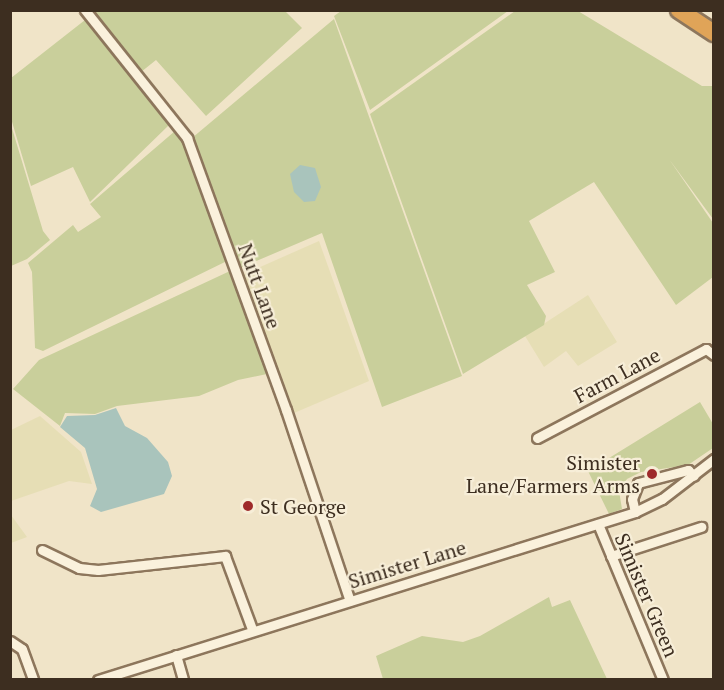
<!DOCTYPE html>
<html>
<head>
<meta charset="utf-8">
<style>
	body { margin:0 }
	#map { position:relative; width:724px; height:690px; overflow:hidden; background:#f0e4c8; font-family:"PT Serif",serif }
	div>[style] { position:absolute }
	.farmland>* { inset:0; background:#e6deb5 }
	.green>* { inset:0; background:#c9cf9b }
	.water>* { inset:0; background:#a9c4bc }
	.roads { filter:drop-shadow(2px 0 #8d765c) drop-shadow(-2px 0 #8d765c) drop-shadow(0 2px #8d765c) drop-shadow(0 -2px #8d765c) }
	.street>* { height:9px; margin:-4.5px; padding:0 4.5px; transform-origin:4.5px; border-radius:4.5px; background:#faf1dc }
	.highway>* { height:16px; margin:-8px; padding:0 8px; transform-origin:8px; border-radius:8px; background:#e0a458 }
	.dots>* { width:16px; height:16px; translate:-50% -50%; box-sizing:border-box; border:3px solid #f7eed8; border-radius:50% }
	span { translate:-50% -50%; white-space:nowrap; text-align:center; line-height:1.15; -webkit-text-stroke:4.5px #f7eed8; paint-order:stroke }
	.street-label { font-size:20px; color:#3d2e20 }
	.poi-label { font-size:20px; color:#3d2e20 }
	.right { translate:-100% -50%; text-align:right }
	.left { translate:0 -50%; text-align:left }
	.frame { position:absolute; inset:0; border:12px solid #3d2e20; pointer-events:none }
</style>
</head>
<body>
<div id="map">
	<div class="farmland">
		<div style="clip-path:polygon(319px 241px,369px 381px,294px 413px,242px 275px)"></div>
		<div style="clip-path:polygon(588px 295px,617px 342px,578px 366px,566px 351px,544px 367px,525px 336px)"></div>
		<div style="clip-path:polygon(40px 416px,81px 452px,92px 484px,69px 481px,11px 501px,11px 430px)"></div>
		<div style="clip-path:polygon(11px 515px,27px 537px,11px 543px)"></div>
	</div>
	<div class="green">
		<div style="clip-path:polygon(94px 11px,285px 11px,302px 28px,206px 116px,156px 60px,141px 72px)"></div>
		<div style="clip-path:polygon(341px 11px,341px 10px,508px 11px,370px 110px,334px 16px)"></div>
		<div style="clip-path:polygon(515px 11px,578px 11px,702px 86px,713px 86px,713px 219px,669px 159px,713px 223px,713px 277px,676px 305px,594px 182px,529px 221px,555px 272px,527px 285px,546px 316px,544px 325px,463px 374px,370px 114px)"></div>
		<div style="clip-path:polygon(334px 19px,462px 376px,382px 407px,322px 233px,240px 268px,192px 138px)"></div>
		<div style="clip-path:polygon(85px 20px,169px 125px,90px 202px,73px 167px,31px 186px,10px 115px,11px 78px)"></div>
		<div style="clip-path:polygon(11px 125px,43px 231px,50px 240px,27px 259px,11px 266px)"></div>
		<div style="clip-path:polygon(175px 131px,188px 151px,229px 260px,43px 351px,35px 348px,32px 272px,28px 263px,73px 225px,78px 232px,101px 217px,90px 204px)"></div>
		<div style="clip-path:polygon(230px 271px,267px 374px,238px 380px,199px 396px,117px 406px,95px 414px,65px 413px,60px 426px,13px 389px,39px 360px)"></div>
		<div style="clip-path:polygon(700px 402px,713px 424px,713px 448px,688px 465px,641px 472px,627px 479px,619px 491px,622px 509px,609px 514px,588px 471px)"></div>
		<div style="clip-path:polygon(549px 597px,552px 607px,570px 600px,607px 679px,383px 679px,376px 656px,422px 636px,463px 642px,480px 636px)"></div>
	</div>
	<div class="water">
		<div style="clip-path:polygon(300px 165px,315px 168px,321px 187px,315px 201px,304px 202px,294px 192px,290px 174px)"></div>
		<div style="clip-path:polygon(116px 408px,125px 426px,147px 438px,168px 462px,172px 476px,164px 494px,101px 512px,90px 506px,97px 489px,85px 448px,60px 427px,67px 416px,95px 415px)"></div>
	</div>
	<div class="roads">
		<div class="street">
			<div style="left:85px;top:10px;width:164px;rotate:51.4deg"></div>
			<div style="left:187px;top:138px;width:289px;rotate:70deg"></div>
			<div style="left:286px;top:410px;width:201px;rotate:71.5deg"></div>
			<div style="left:537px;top:438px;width:191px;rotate:-27.8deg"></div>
			<div style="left:706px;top:349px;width:10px;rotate:37deg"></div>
			<div style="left:635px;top:512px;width:13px;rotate:-103deg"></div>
			<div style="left:632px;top:499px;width:17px;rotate:-69deg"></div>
			<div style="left:638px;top:483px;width:52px;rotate:-14.6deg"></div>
			<div style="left:688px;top:470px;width:8px;rotate:45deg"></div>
			<div style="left:598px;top:524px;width:169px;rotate:67.4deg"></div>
			<div style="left:42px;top:550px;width:41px;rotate:25.9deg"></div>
			<div style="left:79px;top:568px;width:19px;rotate:6deg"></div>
			<div style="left:98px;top:570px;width:128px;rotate:-6.3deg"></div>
			<div style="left:225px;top:556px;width:78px;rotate:69.7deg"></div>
			<div style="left:611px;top:556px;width:95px;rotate:-17.9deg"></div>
			<div style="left:10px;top:641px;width:14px;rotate:34deg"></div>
			<div style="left:22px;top:649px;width:33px;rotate:70deg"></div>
			<div style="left:176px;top:655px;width:26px;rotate:74deg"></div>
			<div style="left:98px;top:680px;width:563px;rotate:-17.37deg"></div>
			<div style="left:635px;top:512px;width:30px;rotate:-26deg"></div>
			<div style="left:662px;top:499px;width:66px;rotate:-37.6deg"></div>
		</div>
		<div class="highway">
			<div style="left:679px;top:10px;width:42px;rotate:33.3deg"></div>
		</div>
	</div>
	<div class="dots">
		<div style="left:652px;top:474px;background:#9e2a2b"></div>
		<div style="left:248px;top:506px;background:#9e2a2b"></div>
	</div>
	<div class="street-label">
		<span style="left:260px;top:286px;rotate:70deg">Nutt Lane</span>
		<span style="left:617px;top:375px;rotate:-28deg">Farm Lane</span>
		<span style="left:407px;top:564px;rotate:-17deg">Simister Lane</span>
		<span style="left:647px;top:595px;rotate:67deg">Simister Green</span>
	</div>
	<div class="poi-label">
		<span class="right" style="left:640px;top:474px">Simister<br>Lane/Farmers Arms</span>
		<span class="left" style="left:260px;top:506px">St George</span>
	</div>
	<div class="frame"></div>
</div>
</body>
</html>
